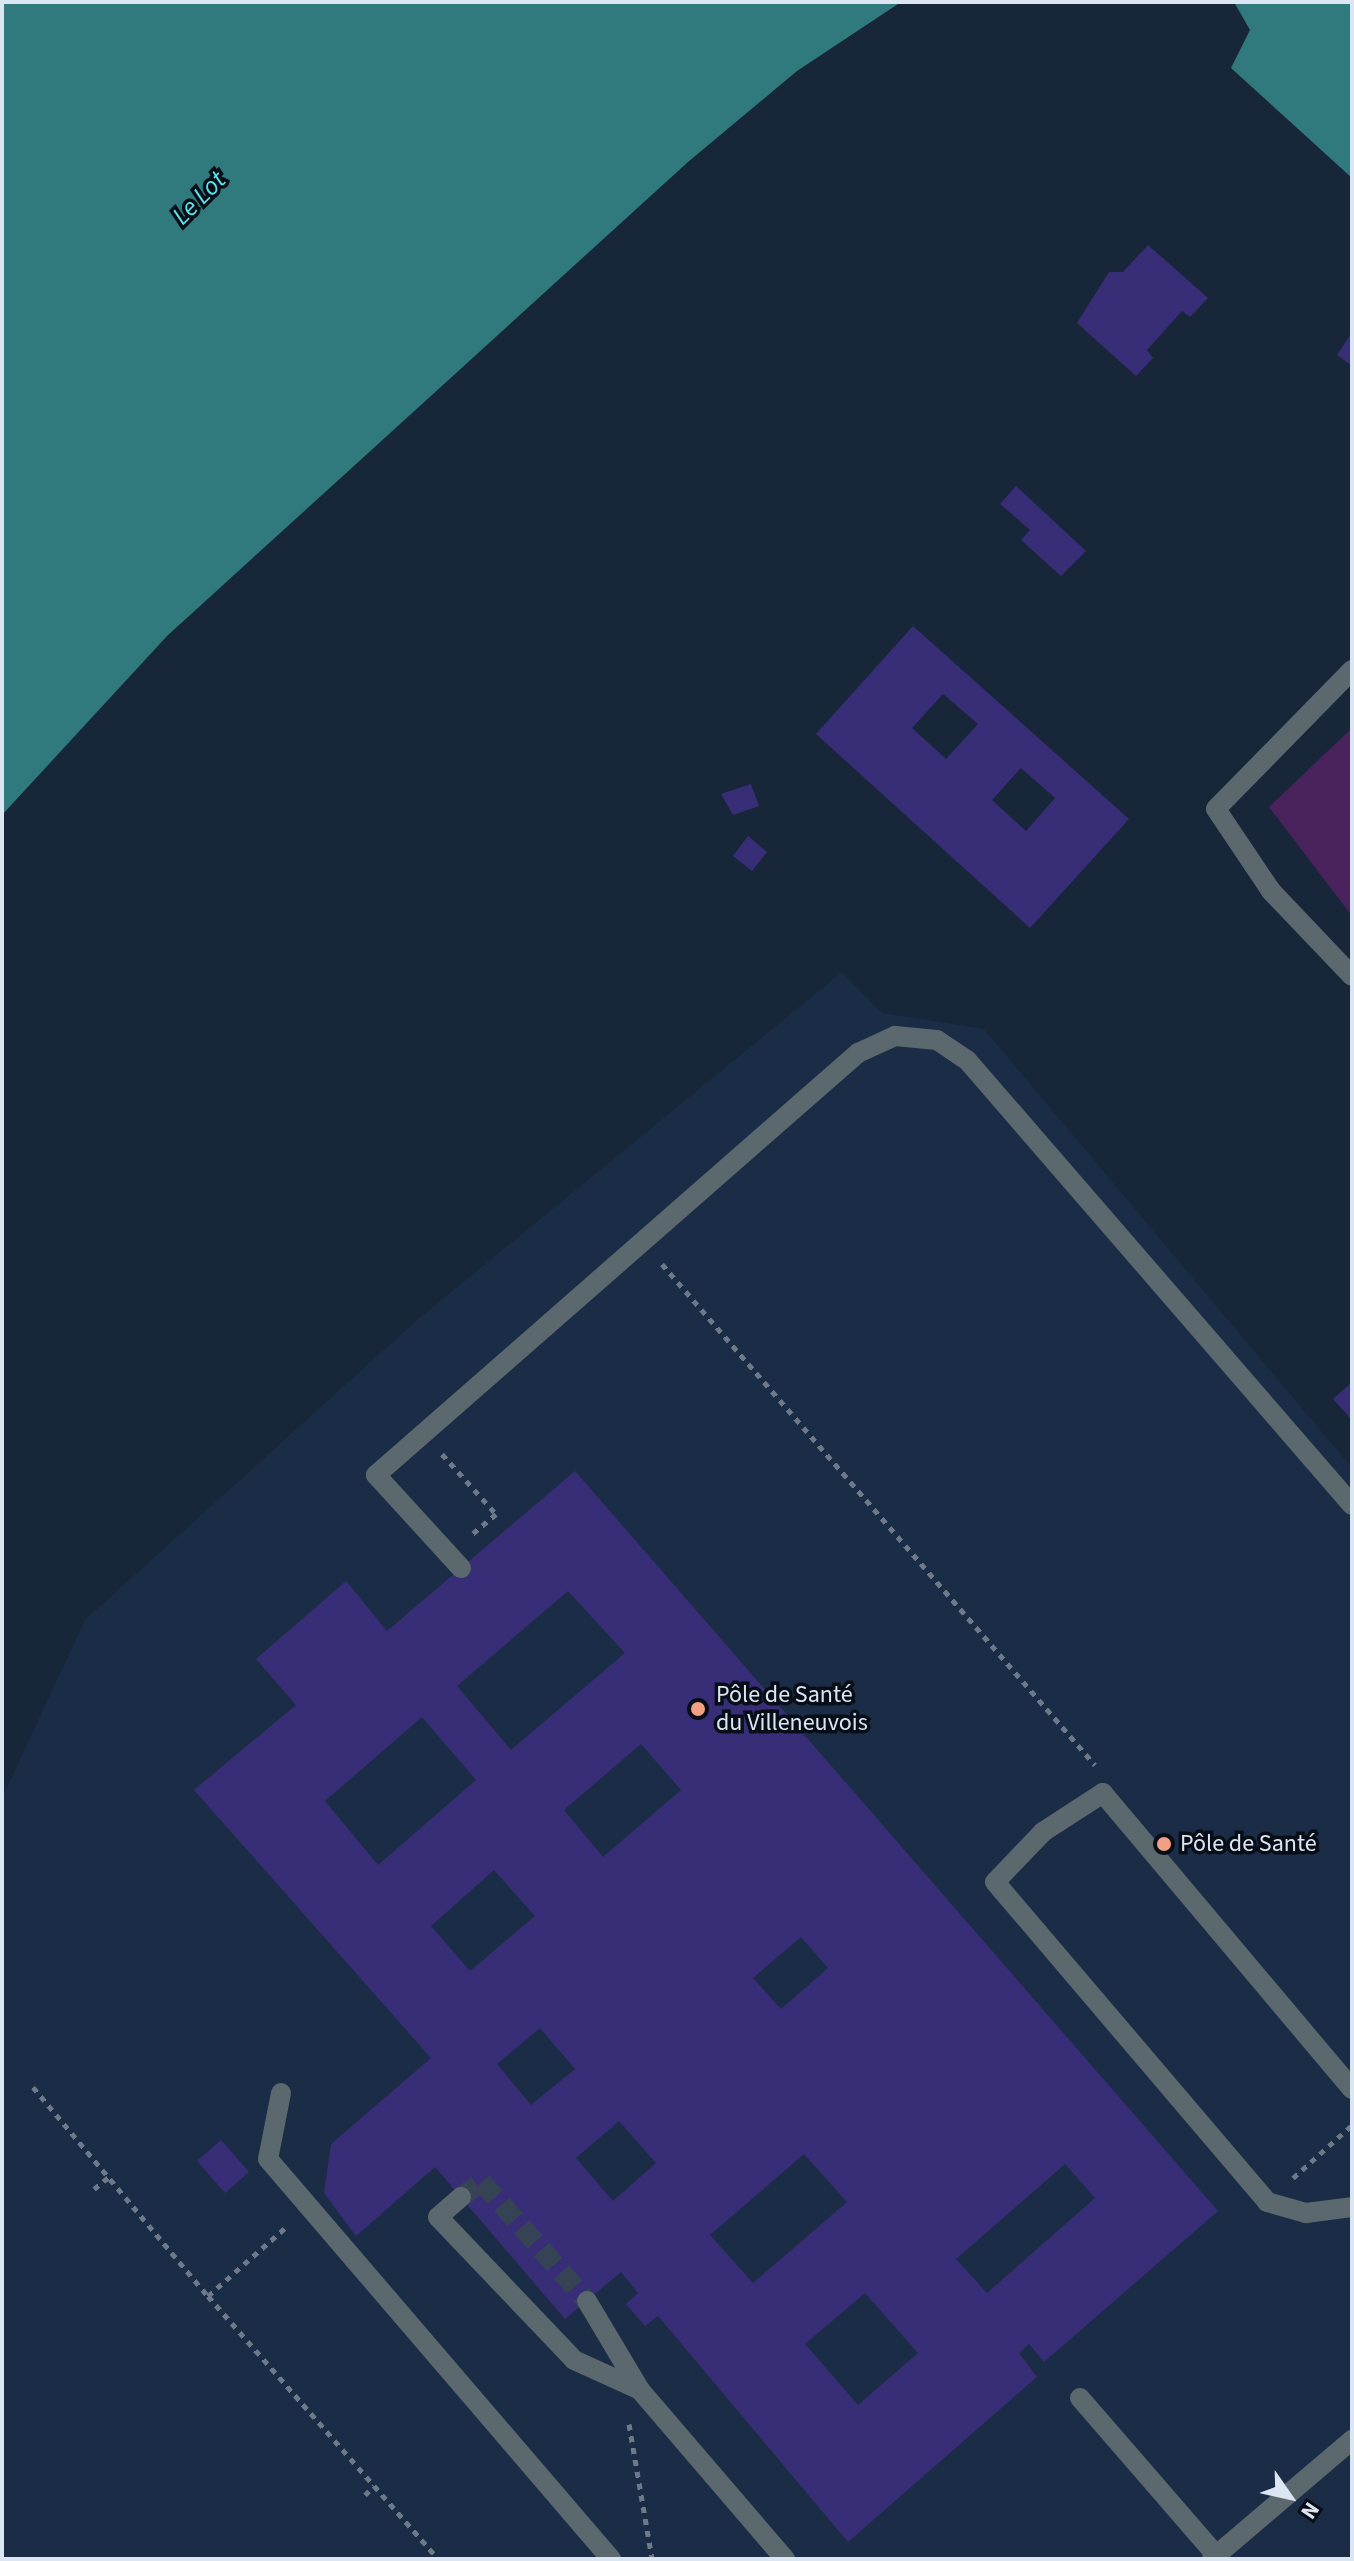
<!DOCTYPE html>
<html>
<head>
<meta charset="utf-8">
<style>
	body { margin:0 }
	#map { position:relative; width:1354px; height:2561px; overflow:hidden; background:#182639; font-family:"Source Sans 3",sans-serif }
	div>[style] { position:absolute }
	.built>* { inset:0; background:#1b2d46 }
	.green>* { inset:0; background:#4a235c }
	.water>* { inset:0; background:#307a7d }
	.building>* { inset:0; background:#382e77 }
	.minor-tunnel>* { height:20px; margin-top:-10px; transform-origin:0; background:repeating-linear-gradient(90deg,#354355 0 20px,transparent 0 30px) }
	.path>* { height:5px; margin-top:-2.5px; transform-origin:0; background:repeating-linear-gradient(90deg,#6e7a8a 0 6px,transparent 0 12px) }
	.minor>* { height:20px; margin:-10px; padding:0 10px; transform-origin:10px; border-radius:10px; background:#5b686e }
	.dots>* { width:22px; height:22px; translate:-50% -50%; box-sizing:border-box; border:4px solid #080e17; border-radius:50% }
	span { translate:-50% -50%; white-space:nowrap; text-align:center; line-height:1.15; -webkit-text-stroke:7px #080e17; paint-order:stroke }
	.poi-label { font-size:24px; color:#dce5f2 }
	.left { translate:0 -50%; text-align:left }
	.water-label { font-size:26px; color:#58e6ed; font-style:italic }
	.frame { position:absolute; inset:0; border:4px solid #dce5f2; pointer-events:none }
	.north { position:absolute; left:1250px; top:2457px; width:80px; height:80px; -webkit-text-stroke:6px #080e17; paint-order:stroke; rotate:124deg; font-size:22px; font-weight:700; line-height:32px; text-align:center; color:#dce5f2 }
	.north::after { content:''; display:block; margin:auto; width:28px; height:36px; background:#dce5f2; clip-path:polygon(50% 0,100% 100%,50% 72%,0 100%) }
</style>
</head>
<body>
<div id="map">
	<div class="built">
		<div style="clip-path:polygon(842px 972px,882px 1013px,984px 1029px,1352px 1468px,1352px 2559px,2px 2559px,2px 1798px,85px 1620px,417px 1320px)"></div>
	</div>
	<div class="green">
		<div style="clip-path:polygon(1352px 728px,1352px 916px,1269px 807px)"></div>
	</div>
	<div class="water">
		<div style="clip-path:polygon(2px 2px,901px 2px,797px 71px,688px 162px,167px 636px,2px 815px)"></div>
		<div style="clip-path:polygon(1234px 2px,1352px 2px,1352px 178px,1231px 68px,1250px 30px)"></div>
	</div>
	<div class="building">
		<div style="clip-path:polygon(1148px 245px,1208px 298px,1190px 317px,1182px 311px,1147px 350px,1153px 358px,1136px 376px,1077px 323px,1109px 272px,1123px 272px)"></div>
		<div style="clip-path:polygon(1352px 332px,1352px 366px,1337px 355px)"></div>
		<div style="clip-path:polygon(1016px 486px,1086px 551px,1061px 576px,1021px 540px,1030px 530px,1000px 504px)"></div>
		<div style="clip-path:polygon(evenodd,913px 626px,1129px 819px,1030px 928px,816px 734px,913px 626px,943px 694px,978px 724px,946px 759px,912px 728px,943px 694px,913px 626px,1021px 768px,1055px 798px,1026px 831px,992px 800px,1021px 768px)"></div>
		<div style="clip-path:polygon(751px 784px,759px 806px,733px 815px,721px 794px)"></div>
		<div style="clip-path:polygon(748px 836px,767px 852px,752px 871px,733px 856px)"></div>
		<div style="clip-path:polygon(1352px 1382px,1352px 1420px,1333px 1399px)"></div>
		<div style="clip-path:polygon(evenodd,575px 1471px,1218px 2211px,1044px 2362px,1029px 2344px,1019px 2353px,1037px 2377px,848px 2542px,658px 2316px,645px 2326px,626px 2304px,638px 2293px,621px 2272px,565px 2319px,435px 2167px,356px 2236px,324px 2193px,331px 2144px,431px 2058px,194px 1790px,296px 1705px,256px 1659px,346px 1581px,387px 1631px,575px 1471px,568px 1591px,625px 1653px,511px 1750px,457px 1686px,568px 1591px,575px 1471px,422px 1717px,476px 1780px,378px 1865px,325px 1801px,422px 1717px,575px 1471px,641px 1744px,681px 1790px,603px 1857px,564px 1810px,641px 1744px,575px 1471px,494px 1870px,535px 1916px,470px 1971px,431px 1926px,494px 1870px,575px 1471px,801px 1937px,828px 1968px,781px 2009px,753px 1978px,801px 1937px,575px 1471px,540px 2028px,575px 2069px,531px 2105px,497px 2064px,540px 2028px,575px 1471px,619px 2121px,656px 2163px,613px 2201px,576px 2158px,619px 2121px,575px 1471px,804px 2154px,847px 2202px,753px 2283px,710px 2235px,804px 2154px,575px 1471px,1065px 2164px,1095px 2198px,987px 2293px,956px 2259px,1065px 2164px,575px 1471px,865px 2293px,918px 2353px,858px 2405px,805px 2344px,865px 2293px)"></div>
		<div style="clip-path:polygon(221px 2140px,249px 2172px,225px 2193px,197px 2161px)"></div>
	</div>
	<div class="minor-tunnel">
		<div style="left:461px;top:2197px;width:26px;rotate:-36deg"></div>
		<div style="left:482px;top:2182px;width:159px;rotate:48.6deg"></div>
	</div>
	<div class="path">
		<div style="left:662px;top:1264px;width:662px;rotate:49.16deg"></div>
		<div style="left:442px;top:1454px;width:81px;rotate:48deg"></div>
		<div style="left:496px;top:1514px;width:33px;rotate:140deg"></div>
		<div style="left:33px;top:2087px;width:273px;rotate:50.1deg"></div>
		<div style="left:208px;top:2296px;width:106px;rotate:-41.5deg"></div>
		<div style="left:1293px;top:2178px;width:79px;rotate:-41.9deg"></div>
		<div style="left:94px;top:2189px;width:19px;rotate:-39deg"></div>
		<div style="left:208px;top:2296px;width:349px;rotate:48.8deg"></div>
		<div style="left:629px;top:2424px;width:137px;rotate:80.3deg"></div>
		<div style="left:365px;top:2495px;width:13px;rotate:-45deg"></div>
	</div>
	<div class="minor">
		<div style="left:1352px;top:670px;width:194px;rotate:134.4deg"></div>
		<div style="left:1216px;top:809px;width:99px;rotate:56.1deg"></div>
		<div style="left:1271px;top:891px;width:117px;rotate:46.4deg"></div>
		<div style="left:461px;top:1568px;width:126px;rotate:-132.4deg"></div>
		<div style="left:376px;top:1475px;width:641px;rotate:-41.2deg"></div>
		<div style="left:858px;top:1053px;width:41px;rotate:-24.7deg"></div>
		<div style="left:895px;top:1036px;width:42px;rotate:5.4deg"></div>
		<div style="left:937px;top:1040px;width:36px;rotate:34deg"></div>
		<div style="left:967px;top:1060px;width:588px;rotate:49.13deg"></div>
		<div style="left:1352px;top:2089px;width:387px;rotate:-130.1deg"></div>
		<div style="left:1103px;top:1793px;width:72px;rotate:147deg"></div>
		<div style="left:1043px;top:1832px;width:69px;rotate:133.8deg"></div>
		<div style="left:995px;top:1882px;width:420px;rotate:49.6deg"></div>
		<div style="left:1267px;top:2202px;width:41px;rotate:15.8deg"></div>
		<div style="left:1306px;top:2213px;width:46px;rotate:-7.4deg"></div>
		<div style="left:281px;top:2093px;width:67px;rotate:101.1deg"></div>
		<div style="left:268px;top:2159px;width:527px;rotate:49.39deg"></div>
		<div style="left:461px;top:2197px;width:30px;rotate:139deg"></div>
		<div style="left:438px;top:2217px;width:197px;rotate:46.4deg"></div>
		<div style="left:574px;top:2360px;width:72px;rotate:24.4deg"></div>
		<div style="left:587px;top:2301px;width:104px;rotate:59.2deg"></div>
		<div style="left:640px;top:2390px;width:223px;rotate:49.4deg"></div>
		<div style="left:1080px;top:2398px;width:208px;rotate:49.1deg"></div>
		<div style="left:1212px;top:2559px;width:184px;rotate:-40.4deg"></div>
	</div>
	<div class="dots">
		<div style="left:698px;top:1709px;background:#f39f83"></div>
		<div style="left:1164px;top:1844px;background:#f39f83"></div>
	</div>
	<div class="poi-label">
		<span class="left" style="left:716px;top:1709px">Pôle de Santé<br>du Villeneuvois</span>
		<span class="left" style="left:1180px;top:1844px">Pôle de Santé</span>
	</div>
	<div class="water-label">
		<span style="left:199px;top:198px;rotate:-45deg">Le Lot</span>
	</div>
	<div class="frame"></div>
	<div class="north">N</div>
</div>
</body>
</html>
